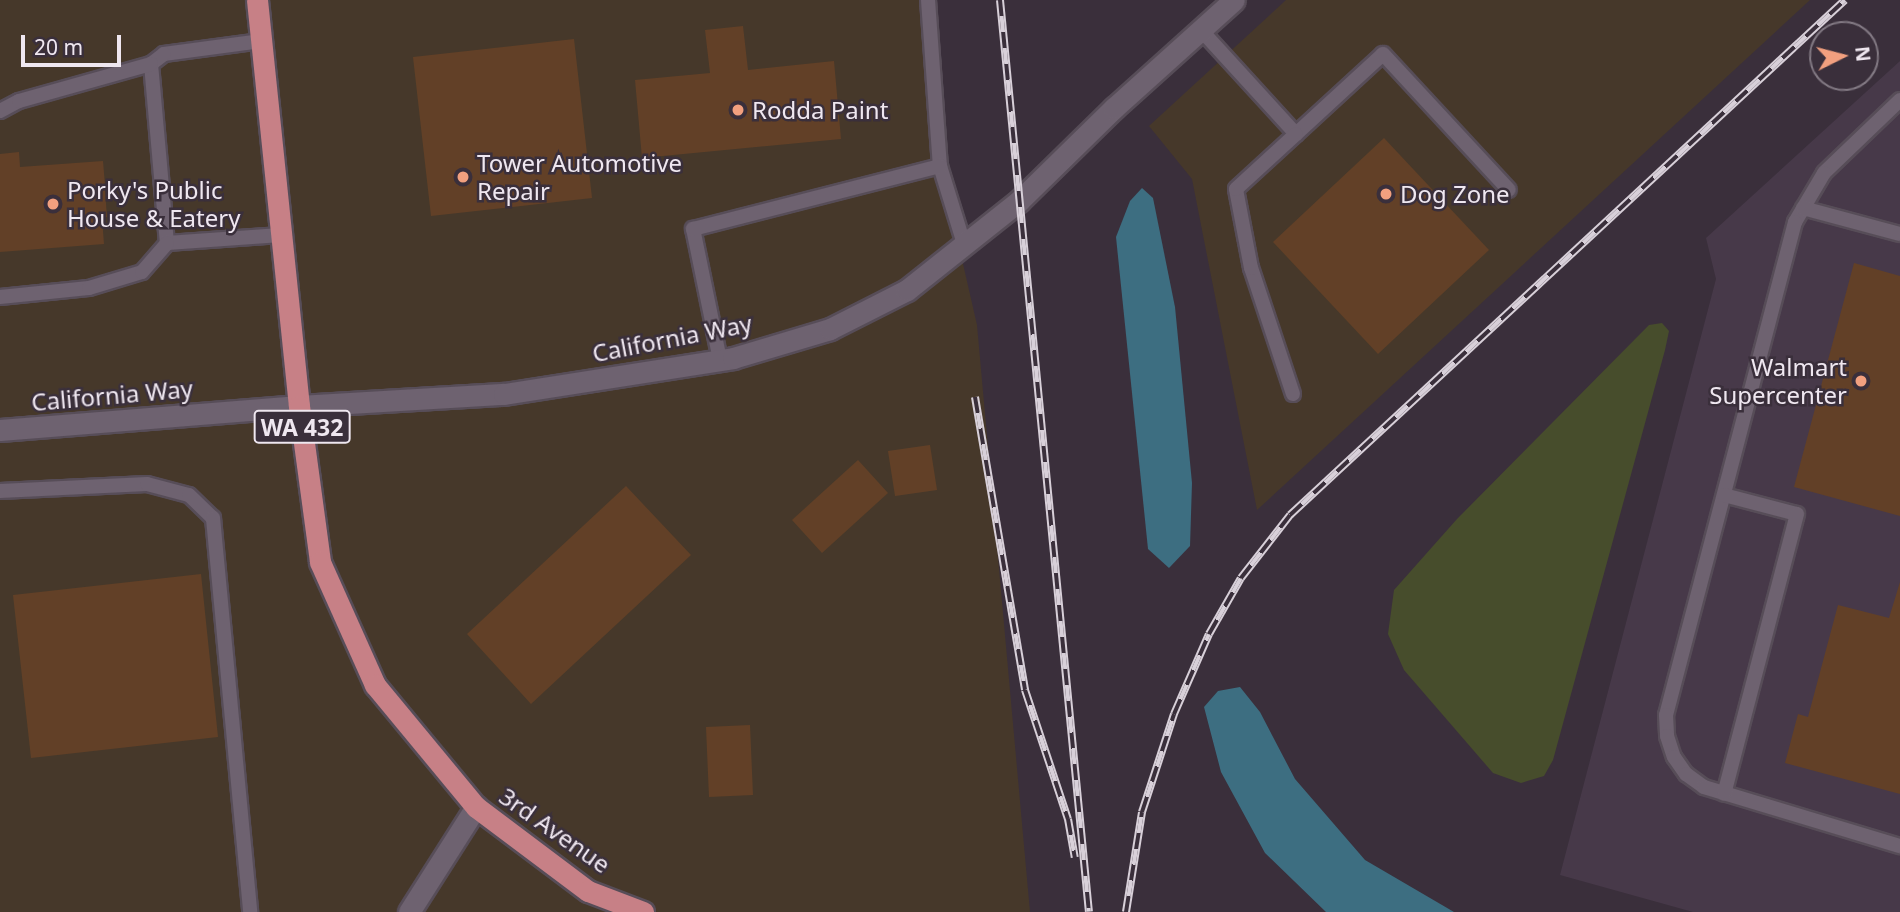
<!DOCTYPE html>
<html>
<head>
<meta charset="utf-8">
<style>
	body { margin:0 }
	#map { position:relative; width:1900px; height:912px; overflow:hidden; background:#3a2f3b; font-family:"Noto Sans",sans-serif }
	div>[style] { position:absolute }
	.built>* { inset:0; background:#473949 }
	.industrial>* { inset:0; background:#46382a }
	.green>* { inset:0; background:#474d2c }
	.water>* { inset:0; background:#3d6e81 }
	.building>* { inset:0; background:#624027 }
	.roads { filter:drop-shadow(2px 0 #574d58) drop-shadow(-2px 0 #574d58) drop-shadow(0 2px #574d58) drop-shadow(0 -2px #574d58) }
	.service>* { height:14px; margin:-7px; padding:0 7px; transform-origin:7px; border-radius:7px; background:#6e6270 }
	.minor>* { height:21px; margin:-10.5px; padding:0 10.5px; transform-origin:10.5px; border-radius:10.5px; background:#6e6270 }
	.tertiary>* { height:21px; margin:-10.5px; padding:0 10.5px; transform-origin:10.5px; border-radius:10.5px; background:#6e6270 }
	.trunk>* { height:21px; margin:-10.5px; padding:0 10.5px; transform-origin:10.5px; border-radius:10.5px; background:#c78086 }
	.rail>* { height:8px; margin-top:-4px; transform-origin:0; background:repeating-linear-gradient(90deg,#3a2f3b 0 16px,#d8d0d9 0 32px); box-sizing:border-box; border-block:2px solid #d8d0d9 }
	.dots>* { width:19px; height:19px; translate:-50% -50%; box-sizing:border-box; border:4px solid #3a2f3b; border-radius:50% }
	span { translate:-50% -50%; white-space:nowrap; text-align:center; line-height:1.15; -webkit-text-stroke:5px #3a2f3b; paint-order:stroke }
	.shield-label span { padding:2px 5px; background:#3a2f3b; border:2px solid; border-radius:5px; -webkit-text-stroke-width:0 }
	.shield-label { font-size:23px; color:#efe7f0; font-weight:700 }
	.poi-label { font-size:24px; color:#efe7f0 }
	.left { translate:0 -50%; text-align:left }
	.right { translate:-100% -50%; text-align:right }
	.street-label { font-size:24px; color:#efe7f0 }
	.north { position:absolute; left:1809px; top:21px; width:70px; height:70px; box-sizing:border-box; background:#3a2f3b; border:2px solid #827983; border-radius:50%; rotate:84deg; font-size:19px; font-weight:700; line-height:28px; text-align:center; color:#efe7f0 }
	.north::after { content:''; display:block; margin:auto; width:24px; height:32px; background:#f2a07f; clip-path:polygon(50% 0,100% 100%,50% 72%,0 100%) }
	.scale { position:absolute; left:21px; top:35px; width:100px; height:32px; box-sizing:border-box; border:4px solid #efe7f0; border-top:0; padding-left:9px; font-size:21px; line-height:24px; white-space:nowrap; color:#efe7f0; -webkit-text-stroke:5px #3a2f3b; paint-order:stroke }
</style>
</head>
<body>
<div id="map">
	<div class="built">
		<div style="clip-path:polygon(1900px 61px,1900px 912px,1693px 912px,1560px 875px,1716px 279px,1706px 238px)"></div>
	</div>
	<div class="industrial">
		<div style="clip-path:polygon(0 0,924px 0,942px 172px,977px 325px,1030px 912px,0 912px)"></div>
		<div style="clip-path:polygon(1286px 0,1810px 0,1257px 510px,1192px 179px,1149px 126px)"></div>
	</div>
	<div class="green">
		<div style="clip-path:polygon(1662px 323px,1669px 331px,1665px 350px,1553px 760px,1544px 776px,1521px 783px,1493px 773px,1404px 670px,1388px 634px,1394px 590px,1457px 519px,1649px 325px)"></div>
	</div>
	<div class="water">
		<div style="clip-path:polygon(1142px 188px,1153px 198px,1175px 307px,1192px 483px,1190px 546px,1169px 568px,1148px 549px,1116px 237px,1130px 201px)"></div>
		<div style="clip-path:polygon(1240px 687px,1260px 712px,1295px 779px,1365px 860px,1454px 912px,1326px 912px,1265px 853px,1221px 772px,1204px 707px,1218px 691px)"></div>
	</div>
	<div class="building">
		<div style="clip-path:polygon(743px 26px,748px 70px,834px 61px,841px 139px,642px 158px,635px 80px,710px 73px,705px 30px)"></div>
		<div style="clip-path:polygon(574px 39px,592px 198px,431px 216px,413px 57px)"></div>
		<div style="clip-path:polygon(1384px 138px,1489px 250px,1378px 354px,1273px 242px)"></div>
		<div style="clip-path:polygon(19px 152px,20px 167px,103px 161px,105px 185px,98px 185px,98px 191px,105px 190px,107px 217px,102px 218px,104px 244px,0 252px,0 154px)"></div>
		<div style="clip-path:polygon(1854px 263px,1900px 276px,1900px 516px,1794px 487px)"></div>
		<div style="clip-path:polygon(930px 445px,937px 490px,895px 496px,888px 451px)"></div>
		<div style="clip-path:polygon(858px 460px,888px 493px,822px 553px,792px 520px)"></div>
		<div style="clip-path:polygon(626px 486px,691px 555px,531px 704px,467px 634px)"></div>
		<div style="clip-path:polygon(201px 574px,218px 737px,31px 758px,13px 595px)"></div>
		<div style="clip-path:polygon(1900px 582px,1900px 794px,1785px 763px,1798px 714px,1808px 717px,1838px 605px,1889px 618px)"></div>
		<div style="clip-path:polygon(750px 725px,753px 795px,709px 797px,706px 727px)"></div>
	</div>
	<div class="roads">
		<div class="service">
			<div style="left:928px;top:0;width:166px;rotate:85.9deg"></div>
			<div style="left:940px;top:166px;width:82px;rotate:72.9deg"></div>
			<div style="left:1201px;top:30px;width:141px;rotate:47.6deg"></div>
			<div style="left:1296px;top:134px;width:118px;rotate:-42.6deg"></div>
			<div style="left:1383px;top:54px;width:185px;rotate:47.2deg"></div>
			<div style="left:261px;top:41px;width:98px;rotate:172.4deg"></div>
			<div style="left:164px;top:54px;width:16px;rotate:142deg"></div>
			<div style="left:151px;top:64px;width:180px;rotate:84.9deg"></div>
			<div style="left:167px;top:243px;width:114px;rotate:-4deg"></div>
			<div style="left:1900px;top:100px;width:105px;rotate:136.2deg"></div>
			<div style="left:1824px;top:173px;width:57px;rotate:120.6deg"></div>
			<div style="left:1795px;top:222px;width:510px;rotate:104.66deg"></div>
			<div style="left:1666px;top:715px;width:21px;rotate:87deg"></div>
			<div style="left:1667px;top:736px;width:22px;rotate:72deg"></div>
			<div style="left:1674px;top:757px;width:21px;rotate:55deg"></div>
			<div style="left:1686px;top:774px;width:22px;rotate:36deg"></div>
			<div style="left:1704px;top:787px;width:205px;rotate:16.8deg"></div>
			<div style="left:0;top:111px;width:21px;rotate:-28deg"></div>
			<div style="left:19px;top:101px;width:137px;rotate:-15.7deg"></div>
			<div style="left:1803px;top:208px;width:100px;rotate:15deg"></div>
			<div style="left:0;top:297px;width:89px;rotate:-5.8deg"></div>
			<div style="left:89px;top:288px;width:55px;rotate:-16.8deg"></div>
			<div style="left:142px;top:272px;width:38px;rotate:-49deg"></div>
			<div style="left:720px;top:360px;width:134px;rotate:-101.6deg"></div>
			<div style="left:693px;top:229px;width:255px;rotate:-14.3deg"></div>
			<div style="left:1293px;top:394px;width:133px;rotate:-108.4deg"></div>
			<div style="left:1251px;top:268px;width:80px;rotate:-100.8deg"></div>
			<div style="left:1236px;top:189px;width:81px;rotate:-42.5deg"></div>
			<div style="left:0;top:491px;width:147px;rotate:-2.7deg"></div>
			<div style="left:147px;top:484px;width:43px;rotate:14.7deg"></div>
			<div style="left:189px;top:495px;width:33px;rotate:44deg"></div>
			<div style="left:213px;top:518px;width:396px;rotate:84.6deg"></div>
			<div style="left:1724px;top:495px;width:75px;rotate:14.6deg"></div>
			<div style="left:1797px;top:514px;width:289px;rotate:104.6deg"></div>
		</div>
		<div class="minor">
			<div style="left:409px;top:912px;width:125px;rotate:-57.5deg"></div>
		</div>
		<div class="tertiary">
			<div style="left:0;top:430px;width:300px;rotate:-4.6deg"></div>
			<div style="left:299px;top:406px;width:205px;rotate:-3.4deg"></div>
			<div style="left:504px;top:394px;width:232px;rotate:-8.9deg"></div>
			<div style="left:733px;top:358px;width:101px;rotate:-16.6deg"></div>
			<div style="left:830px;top:329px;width:86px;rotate:-26.9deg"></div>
			<div style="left:907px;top:290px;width:143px;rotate:-38.5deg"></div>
			<div style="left:1019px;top:201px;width:133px;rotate:-44.4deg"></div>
			<div style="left:1114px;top:108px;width:161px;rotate:-42deg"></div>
		</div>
		<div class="trunk">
			<div style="left:257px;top:0;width:408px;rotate:84.1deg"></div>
			<div style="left:299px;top:406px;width:157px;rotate:82.3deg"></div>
			<div style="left:320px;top:562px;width:135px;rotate:65.9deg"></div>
			<div style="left:375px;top:685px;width:158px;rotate:50.4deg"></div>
			<div style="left:476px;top:807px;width:140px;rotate:36.9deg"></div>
			<div style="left:588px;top:891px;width:59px;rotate:20.9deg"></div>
		</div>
	</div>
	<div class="rail">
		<div style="left:1000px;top:0;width:916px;rotate:84.43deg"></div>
		<div style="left:975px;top:397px;width:297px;rotate:80.3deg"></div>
		<div style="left:1025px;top:690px;width:136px;rotate:71.6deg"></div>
		<div style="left:1068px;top:819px;width:39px;rotate:80deg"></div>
		<div style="left:1126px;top:912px;width:101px;rotate:-80.9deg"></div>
		<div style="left:1142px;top:812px;width:103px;rotate:-71.9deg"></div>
		<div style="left:1174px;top:714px;width:87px;rotate:-66.4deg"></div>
		<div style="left:1209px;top:634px;width:64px;rotate:-60.3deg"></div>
		<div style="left:1241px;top:578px;width:80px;rotate:-52.1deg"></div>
		<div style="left:1290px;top:515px;width:757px;rotate:-42.86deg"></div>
	</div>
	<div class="dots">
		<div style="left:738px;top:110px;background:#f2a07f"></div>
		<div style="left:463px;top:177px;background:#f2a07f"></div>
		<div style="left:1386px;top:194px;background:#f2a07f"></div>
		<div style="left:53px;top:204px;background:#f2a07f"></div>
		<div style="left:1861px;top:381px;background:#f2a07f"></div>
	</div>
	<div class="shield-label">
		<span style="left:302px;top:427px">WA 432</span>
	</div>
	<div class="poi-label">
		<span class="left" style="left:752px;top:110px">Rodda Paint</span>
		<span class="left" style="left:477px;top:177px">Tower Automotive<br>Repair</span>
		<span class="left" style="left:67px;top:204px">Porky's Public<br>House &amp; Eatery</span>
		<span class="left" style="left:1400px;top:194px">Dog Zone</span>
		<span class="right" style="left:1847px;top:381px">Walmart<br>Supercenter</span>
	</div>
	<div class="street-label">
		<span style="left:672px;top:338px;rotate:-11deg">California Way</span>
		<span style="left:112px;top:395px;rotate:-5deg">California Way</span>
		<span style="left:555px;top:830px;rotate:35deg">3rd Avenue</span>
	</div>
	<div class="north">N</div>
	<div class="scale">20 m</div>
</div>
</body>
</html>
